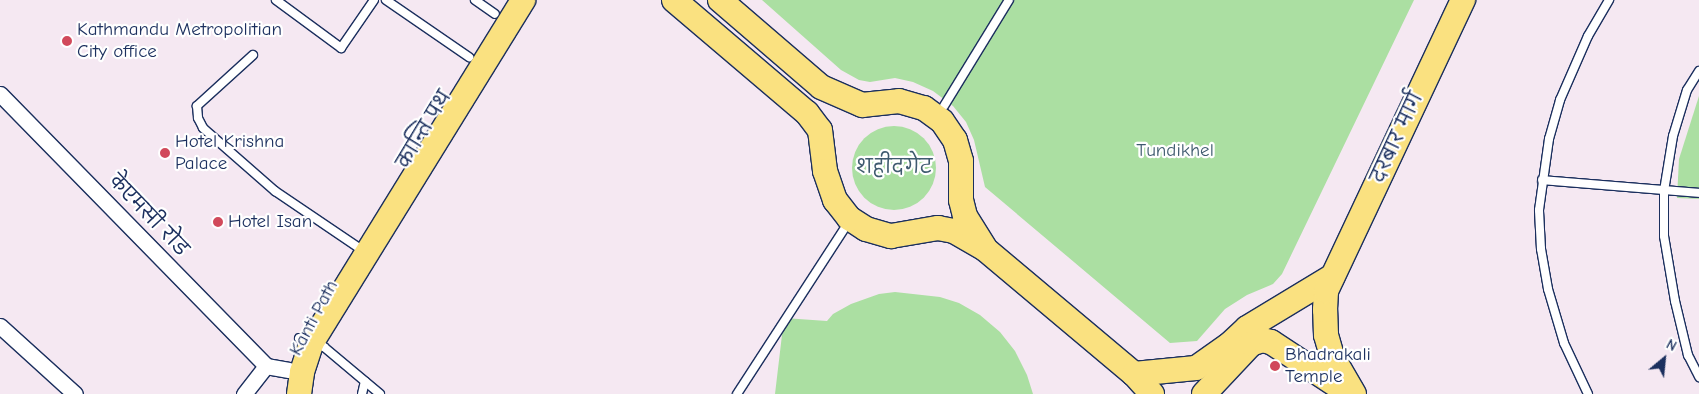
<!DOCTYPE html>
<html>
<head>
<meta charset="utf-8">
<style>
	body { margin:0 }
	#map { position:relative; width:1699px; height:394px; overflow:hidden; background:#f5e8f2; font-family:"Comic Neue","Playpen Sans Deva",sans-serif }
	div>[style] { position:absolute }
	.green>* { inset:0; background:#abdfa2 }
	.round { border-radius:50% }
	.roads { filter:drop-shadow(1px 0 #1b2f5e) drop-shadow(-1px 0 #1b2f5e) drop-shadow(0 1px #1b2f5e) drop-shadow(0 -1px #1b2f5e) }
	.lane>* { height:8px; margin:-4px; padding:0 4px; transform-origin:4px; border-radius:4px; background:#fff }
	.street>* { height:15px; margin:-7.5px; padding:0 7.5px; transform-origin:7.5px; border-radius:7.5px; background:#fff }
	.primary>* { height:24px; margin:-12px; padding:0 12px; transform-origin:12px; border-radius:12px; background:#fae180 }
	.dots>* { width:14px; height:14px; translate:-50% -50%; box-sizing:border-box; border:2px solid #fff; border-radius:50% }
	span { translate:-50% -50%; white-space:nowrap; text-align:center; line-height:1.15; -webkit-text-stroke:4.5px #fff; paint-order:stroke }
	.poi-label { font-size:19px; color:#1b2f5e }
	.left { translate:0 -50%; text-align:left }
	.street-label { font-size:19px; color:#1b2f5e }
	.park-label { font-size:19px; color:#3f5b6f }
	.north { position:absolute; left:1639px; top:334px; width:50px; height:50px; -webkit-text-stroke:4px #fff; paint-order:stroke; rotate:28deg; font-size:14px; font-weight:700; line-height:20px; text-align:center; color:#1b2f5e }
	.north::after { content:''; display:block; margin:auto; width:18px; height:22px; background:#1b2f5e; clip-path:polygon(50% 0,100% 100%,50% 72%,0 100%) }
</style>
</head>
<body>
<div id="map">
	<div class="green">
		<div style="clip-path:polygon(762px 0,1414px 0,1282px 274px,1273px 284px,1247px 295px,1225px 309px,1197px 341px,1170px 343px,985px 187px,974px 140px,966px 122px,953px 106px,933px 91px,913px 82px,895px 78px,870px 82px,859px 80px,841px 70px)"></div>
		<div style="clip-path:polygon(1699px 96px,1699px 199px,1677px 198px,1679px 159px)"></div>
		<div class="round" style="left:852px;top:126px;width:84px;height:84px"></div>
		<div style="clip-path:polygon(895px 292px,940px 297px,959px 303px,980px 315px,1000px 332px,1015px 351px,1027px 375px,1033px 394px,775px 394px,784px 318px,827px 321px,833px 314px,851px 304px,879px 294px)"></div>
	</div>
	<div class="roads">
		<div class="lane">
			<div style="left:276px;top:0;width:81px;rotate:36.4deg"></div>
			<div style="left:341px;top:48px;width:58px;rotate:-55.5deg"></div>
			<div style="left:386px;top:0;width:101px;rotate:34.5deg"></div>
			<div style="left:475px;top:0;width:24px;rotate:35deg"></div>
			<div style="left:253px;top:55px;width:76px;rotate:137.7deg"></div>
			<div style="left:197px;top:106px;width:12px;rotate:85deg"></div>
			<div style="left:198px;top:118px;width:11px;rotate:63deg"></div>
			<div style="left:203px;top:128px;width:96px;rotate:41.2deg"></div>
			<div style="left:275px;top:191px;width:109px;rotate:34.1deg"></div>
			<div style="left:1699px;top:71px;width:22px;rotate:122deg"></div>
			<div style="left:1687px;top:90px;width:48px;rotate:106.9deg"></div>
			<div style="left:1673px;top:136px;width:56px;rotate:99.3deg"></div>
			<div style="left:1664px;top:191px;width:45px;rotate:90deg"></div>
			<div style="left:1664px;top:236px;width:66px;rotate:80.4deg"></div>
			<div style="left:1675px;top:301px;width:56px;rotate:76.5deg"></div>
			<div style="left:1688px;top:355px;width:25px;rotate:63deg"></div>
			<div style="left:944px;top:106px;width:124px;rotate:-58.5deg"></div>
			<div style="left:1542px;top:180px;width:158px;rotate:4.7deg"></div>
			<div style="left:299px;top:338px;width:27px;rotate:20deg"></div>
			<div style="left:324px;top:347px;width:73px;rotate:40deg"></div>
			<div style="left:362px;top:394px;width:13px;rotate:-77deg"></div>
			<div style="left:737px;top:394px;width:197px;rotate:-57deg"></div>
			<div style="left:1588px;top:394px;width:56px;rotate:-115.2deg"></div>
			<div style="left:1564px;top:343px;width:56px;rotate:-106.5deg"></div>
			<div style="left:1548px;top:289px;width:41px;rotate:-99.9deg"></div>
			<div style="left:1541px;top:249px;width:39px;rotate:-93deg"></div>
			<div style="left:1539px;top:210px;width:72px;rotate:-82deg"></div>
			<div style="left:1549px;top:139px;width:41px;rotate:-74.2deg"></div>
			<div style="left:1560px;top:100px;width:70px;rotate:-66.4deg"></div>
			<div style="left:1588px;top:36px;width:42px;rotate:-59.7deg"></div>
		</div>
		<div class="street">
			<div style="left:0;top:94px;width:380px;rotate:45.6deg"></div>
			<div style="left:0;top:326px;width:101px;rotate:42.2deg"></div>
			<div style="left:266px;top:366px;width:23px;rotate:10deg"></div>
			<div style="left:244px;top:394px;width:36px;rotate:-52deg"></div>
		</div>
		<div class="primary">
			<div style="left:674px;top:0;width:175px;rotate:40.4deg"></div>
			<div style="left:807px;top:113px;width:21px;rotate:53deg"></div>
			<div style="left:820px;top:130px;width:41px;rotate:83deg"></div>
			<div style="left:825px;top:171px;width:31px;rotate:71deg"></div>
			<div style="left:835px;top:200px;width:23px;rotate:52deg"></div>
			<div style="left:849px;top:218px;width:20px;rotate:33deg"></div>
			<div style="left:866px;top:229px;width:26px;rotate:16deg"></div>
			<div style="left:891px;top:236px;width:48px;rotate:-9.7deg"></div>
			<div style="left:938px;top:228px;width:16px;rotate:11deg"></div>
			<div style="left:954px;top:231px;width:36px;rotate:30deg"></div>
			<div style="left:985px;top:249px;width:194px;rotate:40deg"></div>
			<div style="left:1134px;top:374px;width:27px;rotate:48deg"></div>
			<div style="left:720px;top:0;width:133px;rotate:40.7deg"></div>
			<div style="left:821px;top:87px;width:45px;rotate:23.7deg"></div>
			<div style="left:862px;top:105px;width:37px;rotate:-6deg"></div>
			<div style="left:899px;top:101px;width:26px;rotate:16deg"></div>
			<div style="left:924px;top:108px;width:22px;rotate:36deg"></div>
			<div style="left:942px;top:121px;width:23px;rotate:56deg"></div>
			<div style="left:955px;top:140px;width:22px;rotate:74deg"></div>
			<div style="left:961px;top:161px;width:39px;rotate:90deg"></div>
			<div style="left:961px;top:200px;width:16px;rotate:76deg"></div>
			<div style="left:965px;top:216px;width:36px;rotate:58deg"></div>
			<div style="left:1134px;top:374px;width:62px;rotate:-5.5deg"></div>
			<div style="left:1196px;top:368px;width:42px;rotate:-35.2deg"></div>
			<div style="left:1230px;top:344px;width:23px;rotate:-43deg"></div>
			<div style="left:1247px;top:328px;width:100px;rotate:-31.2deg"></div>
			<div style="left:299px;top:394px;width:22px;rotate:-82deg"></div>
			<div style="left:302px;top:372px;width:32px;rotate:-72deg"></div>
			<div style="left:312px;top:342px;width:402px;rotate:-58.3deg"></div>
			<div style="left:1204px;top:394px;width:69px;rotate:-46.8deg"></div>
			<div style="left:1251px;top:344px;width:12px;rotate:-20deg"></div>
			<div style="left:1262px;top:340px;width:9px;rotate:13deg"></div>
			<div style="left:1271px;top:342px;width:95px;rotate:33.4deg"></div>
			<div style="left:1354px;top:394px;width:44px;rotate:-120.1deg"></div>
			<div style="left:1332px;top:356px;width:22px;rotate:-106deg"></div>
			<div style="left:1326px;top:335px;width:25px;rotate:-92deg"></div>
			<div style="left:1325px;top:310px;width:19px;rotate:-87deg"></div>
			<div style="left:1326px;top:291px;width:322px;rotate:-64.8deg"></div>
		</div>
	</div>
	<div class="dots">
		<div style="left:67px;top:41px;background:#d1495b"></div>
		<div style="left:165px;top:153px;background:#d1495b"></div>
		<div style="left:218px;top:222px;background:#d1495b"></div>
		<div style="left:1275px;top:366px;background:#d1495b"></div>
	</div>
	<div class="poi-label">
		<span class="left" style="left:77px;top:41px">Kathmandu Metropolitian<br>City office</span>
		<span class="left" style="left:175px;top:153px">Hotel Krishna<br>Palace</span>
		<span class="left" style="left:228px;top:222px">Hotel Isan</span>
		<span class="left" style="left:1285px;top:366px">Bhadrakali<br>Temple</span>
	</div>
	<div class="street-label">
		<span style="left:425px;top:130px;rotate:-59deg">कान्ति पथ</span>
		<span style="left:1398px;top:138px;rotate:-65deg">दरबार मार्ग</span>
		<span style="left:148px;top:216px;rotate:46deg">केएमसी रोड</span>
		<span style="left:314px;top:318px;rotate:-62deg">Kanti Path</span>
	</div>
	<div class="park-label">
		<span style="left:1175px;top:151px">Tundikhel</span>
		<span style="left:894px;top:168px">शहीदगेट</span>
	</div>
	<div class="north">N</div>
</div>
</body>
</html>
